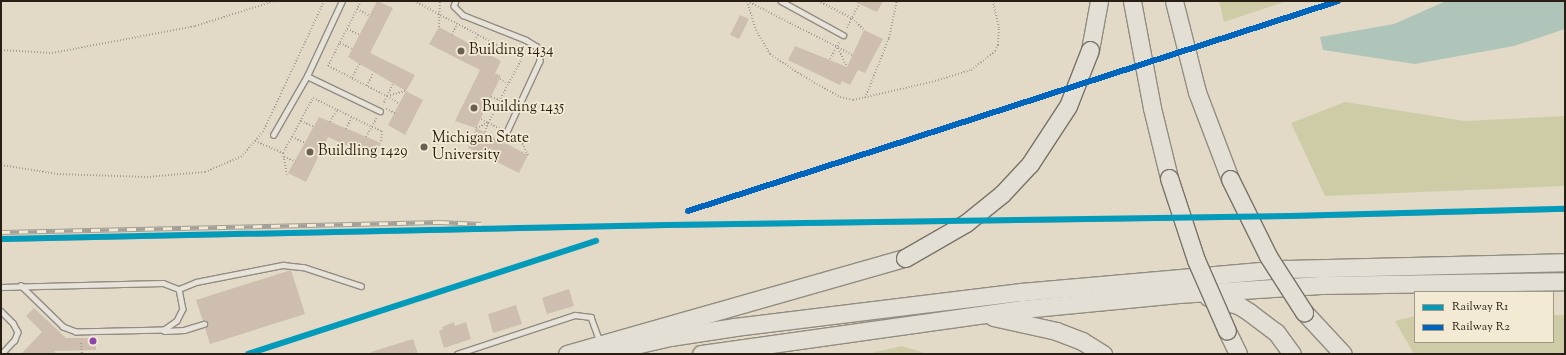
<!DOCTYPE html>
<html>
<head>
<meta charset="utf-8">
<style>
	body { margin:0 }
	#map { position:relative; width:1566px; height:355px; overflow:hidden; background:#e2dac7; font-family:"Sorts Mill Goudy",serif }
	div>[style] { position:absolute }
	.green>* { inset:0; background:#cecca7 }
	.water>* { inset:0; background:#b0c5ba }
	.building>* { inset:0; background:#cdbeaf }
	.path>* { height:2px; margin-top:-1px; transform-origin:0; background:repeating-linear-gradient(90deg,#a4a098 0 1px,transparent 0 3px) }
	.roads { filter:drop-shadow(1px 0 #928c81) drop-shadow(-1px 0 #928c81) drop-shadow(0 1px #928c81) drop-shadow(0 -1px #928c81) }
	.service>* { height:4.5px; margin:-2.25px; padding:0 2.25px; transform-origin:2.25px; border-radius:2.25px; background:#e8e3da }
	.motorway>* { height:17px; margin:-8.5px; padding:0 8.5px; transform-origin:8.5px; border-radius:8.5px; background:#e4dfd5 }
	.rail>* { height:4.5px; margin-top:-2.25px; transform-origin:0; background:repeating-linear-gradient(90deg,#f3ead3 0 9px,#a4a098 0 18px); box-sizing:border-box; border-block:1px solid #a4a098 }
	.bridges { filter:drop-shadow(1px 0 #787368) drop-shadow(-1px 0 #787368) drop-shadow(0 1px #787368) drop-shadow(0 -1px #787368) }
	.motorway-bridge>* { height:17px; margin:-8.5px; padding:0 8.5px; transform-origin:8.5px; border-radius:8.5px; background:#e4dfd5 }
	.rail-1>* { height:6px; margin:-3px; padding:0 3px; transform-origin:3px; border-radius:3px; background:#049bbb }
	.rail-2>* { height:6px; margin:-3px; padding:0 3px; transform-origin:3px; border-radius:3px; background:#0065bd }
	.dots>* { width:11px; height:11px; translate:-50% -50%; box-sizing:border-box; border:2px solid #f3ead3; border-radius:50% }
	span { translate:-50% -50%; white-space:nowrap; text-align:center; line-height:1.15; -webkit-text-stroke:3.5px #f3ead3; paint-order:stroke }
	.poi-label { font-size:15px; color:#291e14 }
	.left { translate:0 -50%; text-align:left }
	.frame { position:absolute; inset:0; border:2px solid #291e14; pointer-events:none }
	.legend { position:absolute; left:1414px; top:291px; width:140px; height:52px; box-sizing:border-box; background:#f3ead3; border:1px solid #a29887; margin:0; padding:5px 7px; list-style:none; font-size:12px; color:#291e14 }
	.legend li { display:flex; align-items:center; gap:8px; height:20px }
	.legend b { width:20px; border:1px solid #a29887 }
</style>
</head>
<body>
<div id="map">
	<div class="green">
		<div style="clip-path:polygon(1219px 1px,1287px 1px,1224px 22px)"></div>
		<div style="clip-path:polygon(1345px 102px,1465px 121px,1565px 116px,1565px 186px,1325px 196px,1291px 123px)"></div>
		<div style="clip-path:polygon(1553px 315px,1565px 315px,1565px 354px,1414px 354px,1395px 321px,1415px 316px,1415px 342px,1553px 342px)"></div>
		<div style="clip-path:polygon(902px 346px,928px 354px,867px 354px)"></div>
	</div>
	<div class="water">
		<div style="clip-path:polygon(1446px 1px,1565px 1px,1565px 29px,1514px 46px,1415px 64px,1323px 50px,1320px 37px,1394px 24px)"></div>
	</div>
	<div class="building">
		<div style="clip-path:polygon(377px 1px,393px 8px,370px 53px,415px 75px,406px 91px,348px 57px)"></div>
		<div style="clip-path:polygon(853px 1px,883px 1px,877px 12px)"></div>
		<div style="clip-path:polygon(740px 15px,749px 19px,739px 39px,730px 35px)"></div>
		<div style="clip-path:polygon(439px 27px,501px 61px,495px 73px,501px 76px,476px 128px,455px 121px,480px 70px,429px 44px)"></div>
		<div style="clip-path:polygon(864px 30px,883px 39px,865px 73px,858px 70px,850px 85px,842px 81px,840px 85px,788px 60px,795px 46px,847px 67px)"></div>
		<div style="clip-path:polygon(406px 91px,423px 100px,405px 135px,388px 125px)"></div>
		<div style="clip-path:polygon(319px 117px,381px 143px,374px 158px,328px 137px,306px 182px,288px 173px)"></div>
		<div style="clip-path:polygon(476px 128px,528px 155px,519px 173px,468px 148px)"></div>
		<div style="clip-path:polygon(291px 270px,305px 314px,210px 344px,205px 328px,207px 323px,203px 321px,196px 300px)"></div>
		<div style="clip-path:polygon(569px 289px,574px 306px,547px 314px,542px 298px)"></div>
		<div style="clip-path:polygon(516px 305px,522px 324px,493px 333px,488px 314px)"></div>
		<div style="clip-path:polygon(34px 308px,66px 338px,96px 338px,96px 350px,54px 351px,57px 354px,21px 354px,42px 332px,26px 316px)"></div>
		<div style="clip-path:polygon(454px 322px,455px 326px,466px 322px,471px 339px,444px 348px,439px 331px,443px 329px,442px 327px)"></div>
		<div style="clip-path:polygon(413px 339px,418px 354px,371px 354px,371px 352px)"></div>
	</div>
	<div class="path">
		<div style="left:361px;top:1px;width:73px;rotate:116.9deg"></div>
		<div style="left:328px;top:66px;width:66px;rotate:27deg"></div>
		<div style="left:387px;top:96px;width:9px;rotate:117deg"></div>
		<div style="left:414px;top:1px;width:122px;rotate:27.8deg"></div>
		<div style="left:522px;top:58px;width:73px;rotate:117.6deg"></div>
		<div style="left:488px;top:123px;width:14px;rotate:25deg"></div>
		<div style="left:747px;top:1px;width:30px;rotate:73deg"></div>
		<div style="left:756px;top:30px;width:28px;rotate:60deg"></div>
		<div style="left:770px;top:54px;width:37px;rotate:34deg"></div>
		<div style="left:801px;top:75px;width:45px;rotate:29.4deg"></div>
		<div style="left:840px;top:97px;width:13px;rotate:13deg"></div>
		<div style="left:853px;top:100px;width:84px;rotate:-13deg"></div>
		<div style="left:935px;top:81px;width:38px;rotate:-17deg"></div>
		<div style="left:971px;top:70px;width:31px;rotate:-38deg"></div>
		<div style="left:995px;top:51px;width:7px;rotate:-63deg"></div>
		<div style="left:998px;top:45px;width:17px;rotate:-87deg"></div>
		<div style="left:999px;top:28px;width:28px;rotate:-103deg"></div>
		<div style="left:747px;top:1px;width:119px;rotate:27deg"></div>
		<div style="left:818px;top:1px;width:38px;rotate:27deg"></div>
		<div style="left:852px;top:18px;width:17px;rotate:45deg"></div>
		<div style="left:357px;top:9px;width:15px;rotate:28deg"></div>
		<div style="left:439px;top:27px;width:26px;rotate:-88deg"></div>
		<div style="left:847px;top:28px;width:27px;rotate:-63deg"></div>
		<div style="left:347px;top:29px;width:14px;rotate:25deg"></div>
		<div style="left:452px;top:35px;width:12px;rotate:-66deg"></div>
		<div style="left:340px;top:43px;width:13px;rotate:27deg"></div>
		<div style="left:472px;top:46px;width:13px;rotate:-61deg"></div>
		<div style="left:838px;top:48px;width:21px;rotate:65deg"></div>
		<div style="left:1px;top:50px;width:51px;rotate:3.4deg"></div>
		<div style="left:52px;top:53px;width:146px;rotate:-10.7deg"></div>
		<div style="left:195px;top:26px;width:84px;rotate:-17.4deg"></div>
		<div style="left:490px;top:55px;width:12px;rotate:-66deg"></div>
		<div style="left:830px;top:59px;width:21px;rotate:-61deg"></div>
		<div style="left:352px;top:78px;width:17px;rotate:-62deg"></div>
		<div style="left:500px;top:79px;width:9px;rotate:32deg"></div>
		<div style="left:367px;top:86px;width:14px;rotate:-65deg"></div>
		<div style="left:387px;top:96px;width:20px;rotate:-15deg"></div>
		<div style="left:387px;top:96px;width:15px;rotate:32deg"></div>
		<div style="left:387px;top:96px;width:13px;rotate:-63deg"></div>
		<div style="left:491px;top:97px;width:9px;rotate:18deg"></div>
		<div style="left:865px;top:98px;width:65px;rotate:-68.2deg"></div>
		<div style="left:889px;top:38px;width:38px;rotate:-78deg"></div>
		<div style="left:386px;top:109px;width:10px;rotate:24deg"></div>
		<div style="left:481px;top:119px;width:8px;rotate:30deg"></div>
		<div style="left:301px;top:121px;width:14px;rotate:25deg"></div>
		<div style="left:330px;top:122px;width:14px;rotate:-60deg"></div>
		<div style="left:476px;top:128px;width:13px;rotate:-23deg"></div>
		<div style="left:346px;top:129px;width:13px;rotate:-63deg"></div>
		<div style="left:485px;top:132px;width:9px;rotate:-72deg"></div>
		<div style="left:512px;top:135px;width:9px;rotate:21deg"></div>
		<div style="left:520px;top:138px;width:19px;rotate:65deg"></div>
		<div style="left:292px;top:137px;width:14px;rotate:25deg"></div>
		<div style="left:366px;top:137px;width:12px;rotate:-59deg"></div>
		<div style="left:372px;top:127px;width:11px;rotate:22deg"></div>
		<div style="left:382px;top:131px;width:12px;rotate:95deg"></div>
		<div style="left:255px;top:141px;width:30px;rotate:23deg"></div>
		<div style="left:283px;top:153px;width:63px;rotate:-61.4deg"></div>
		<div style="left:313px;top:98px;width:66px;rotate:26.2deg"></div>
		<div style="left:372px;top:127px;width:11px;rotate:-63deg"></div>
		<div style="left:283px;top:153px;width:22px;rotate:80deg"></div>
		<div style="left:284px;top:157px;width:12px;rotate:20deg"></div>
		<div style="left:1px;top:165px;width:57px;rotate:9.1deg"></div>
		<div style="left:57px;top:174px;width:90px;rotate:1.9deg"></div>
		<div style="left:147px;top:177px;width:58px;rotate:-4.9deg"></div>
		<div style="left:205px;top:172px;width:39px;rotate:-23deg"></div>
		<div style="left:241px;top:157px;width:33px;rotate:-49deg"></div>
		<div style="left:263px;top:132px;width:145px;rotate:-65deg"></div>
		<div style="left:81px;top:343px;width:11px;rotate:85deg"></div>
	</div>
	<div class="roads">
		<div class="service">
			<div style="left:456px;top:1px;width:5px;rotate:112deg"></div>
			<div style="left:454px;top:6px;width:13px;rotate:45deg"></div>
			<div style="left:463px;top:15px;width:68px;rotate:21.6deg"></div>
			<div style="left:526px;top:40px;width:12px;rotate:31deg"></div>
			<div style="left:536px;top:46px;width:8px;rotate:60deg"></div>
			<div style="left:540px;top:53px;width:8px;rotate:90deg"></div>
			<div style="left:540px;top:61px;width:78px;rotate:114.9deg"></div>
			<div style="left:781px;top:1px;width:71px;rotate:28.7deg"></div>
			<div style="left:307px;top:76px;width:81px;rotate:25.6deg"></div>
			<div style="left:273px;top:135px;width:68px;rotate:-60deg"></div>
			<div style="left:307px;top:76px;width:83px;rotate:-65deg"></div>
			<div style="left:1px;top:287px;width:162px;rotate:-1.4deg"></div>
			<div style="left:163px;top:283px;width:17px;rotate:21deg"></div>
			<div style="left:179px;top:289px;width:20px;rotate:79deg"></div>
			<div style="left:183px;top:309px;width:13px;rotate:117deg"></div>
			<div style="left:177px;top:321px;width:16px;rotate:145deg"></div>
			<div style="left:164px;top:330px;width:88px;rotate:178.7deg"></div>
			<div style="left:76px;top:332px;width:14px;rotate:-159deg"></div>
			<div style="left:63px;top:327px;width:59px;rotate:-135.7deg"></div>
			<div style="left:179px;top:289px;width:18px;rotate:-22deg"></div>
			<div style="left:196px;top:282px;width:89px;rotate:-11.1deg"></div>
			<div style="left:283px;top:265px;width:20px;rotate:6deg"></div>
			<div style="left:303px;top:267px;width:61px;rotate:18.1deg"></div>
			<div style="left:1px;top:311px;width:17px;rotate:45deg"></div>
			<div style="left:13px;top:323px;width:10px;rotate:61deg"></div>
			<div style="left:18px;top:332px;width:9px;rotate:111deg"></div>
			<div style="left:15px;top:340px;width:19px;rotate:133deg"></div>
			<div style="left:164px;top:331px;width:20px;rotate:-3deg"></div>
			<div style="left:184px;top:330px;width:21px;rotate:-17deg"></div>
			<div style="left:457px;top:354px;width:124px;rotate:-18.3deg"></div>
			<div style="left:575px;top:315px;width:16px;rotate:7deg"></div>
			<div style="left:591px;top:317px;width:27px;rotate:70deg"></div>
		</div>
		<div class="motorway">
			<div style="left:1132px;top:1px;width:109px;rotate:79.4deg"></div>
			<div style="left:1152px;top:108px;width:72px;rotate:76.3deg"></div>
			<div style="left:1174px;top:1px;width:94px;rotate:75.8deg"></div>
			<div style="left:1197px;top:92px;width:93px;rotate:69.2deg"></div>
			<div style="left:1090px;top:50px;width:50px;rotate:-79.6deg"></div>
			<div style="left:1208px;top:297px;width:31px;rotate:15deg"></div>
			<div style="left:1238px;top:305px;width:13px;rotate:32deg"></div>
			<div style="left:1249px;top:312px;width:34px;rotate:37deg"></div>
			<div style="left:1276px;top:332px;width:27px;rotate:54deg"></div>
			<div style="left:1304px;top:312px;width:57px;rotate:47.1deg"></div>
			<div style="left:993px;top:317px;width:65px;rotate:12.5deg"></div>
			<div style="left:1056px;top:331px;width:28px;rotate:21deg"></div>
			<div style="left:1082px;top:341px;width:25px;rotate:32deg"></div>
			<div style="left:1227px;top:331px;width:25px;rotate:64deg"></div>
			<div style="left:567px;top:354px;width:351px;rotate:-15.9deg"></div>
			<div style="left:596px;top:354px;width:76px;rotate:-12.9deg"></div>
			<div style="left:670px;top:337px;width:66px;rotate:-8.7deg"></div>
			<div style="left:735px;top:327px;width:288px;rotate:-7deg"></div>
			<div style="left:1021px;top:292px;width:266px;rotate:-5deg"></div>
			<div style="left:1286px;top:269px;width:279px;rotate:-1.4deg"></div>
			<div style="left:701px;top:354px;width:325px;rotate:-8deg"></div>
			<div style="left:1023px;top:309px;width:156px;rotate:-5.5deg"></div>
			<div style="left:1178px;top:294px;width:143px;rotate:-3.6deg"></div>
			<div style="left:1321px;top:285px;width:244px;rotate:-0.9deg"></div>
		</div>
	</div>
	<div class="rail">
		<div style="left:1px;top:232px;width:439px;rotate:-1.3deg"></div>
		<div style="left:440px;top:222px;width:41px;rotate:2.8deg"></div>
		<div style="left:1px;top:239px;width:665px;rotate:-1.21deg"></div>
		<div style="left:666px;top:225px;width:623px;rotate:-0.83deg"></div>
		<div style="left:1289px;top:216px;width:276px;rotate:-1.5deg"></div>
	</div>
	<div class="bridges">
		<div class="motorway-bridge">
			<div style="left:1169px;top:178px;width:86px;rotate:71.8deg"></div>
			<div style="left:1196px;top:260px;width:77px;rotate:66.4deg"></div>
			<div style="left:1230px;top:179px;width:86px;rotate:63.7deg"></div>
			<div style="left:1268px;top:256px;width:67px;rotate:57.3deg"></div>
			<div style="left:905px;top:258px;width:70px;rotate:-29.8deg"></div>
			<div style="left:966px;top:223px;width:46px;rotate:-38.9deg"></div>
			<div style="left:1002px;top:194px;width:41px;rotate:-47deg"></div>
			<div style="left:1030px;top:164px;width:69px;rotate:-56.8deg"></div>
			<div style="left:1068px;top:106px;width:60px;rotate:-68.6deg"></div>
		</div>
	</div>
	<div class="rail-1">
		<div style="left:1px;top:239px;width:665px;rotate:-1.21deg"></div>
		<div style="left:666px;top:225px;width:623px;rotate:-0.83deg"></div>
		<div style="left:1289px;top:216px;width:276px;rotate:-1.5deg"></div>
		<div style="left:248px;top:354px;width:366px;rotate:-18deg"></div>
	</div>
	<div class="rail-2">
		<div style="left:688px;top:211px;width:683px;rotate:-17.9deg"></div>
	</div>
	<div class="dots">
		<div style="left:461px;top:51px;background:#6a6053"></div>
		<div style="left:474px;top:108px;background:#6a6053"></div>
		<div style="left:424px;top:147px;background:#6a6053"></div>
		<div style="left:310px;top:152px;background:#6a6053"></div>
		<div style="left:93px;top:341px;background:#8e44ad"></div>
	</div>
	<div class="poi-label">
		<span class="left" style="left:469px;top:51px">Building 1434</span>
		<span class="left" style="left:482px;top:108px">Building 1435</span>
		<span class="left" style="left:432px;top:147px">Michigan State<br>University</span>
		<span class="left" style="left:318px;top:152px">Buildling 1429</span>
	</div>
	<div class="frame"></div>
	<ul class="legend">
	<li><b style="height:5px;background:#049bbb"></b>Railway R1</li>
	<li><b style="height:5px;background:#0065bd"></b>Railway R2</li>
	</ul>
</div>
</body>
</html>
